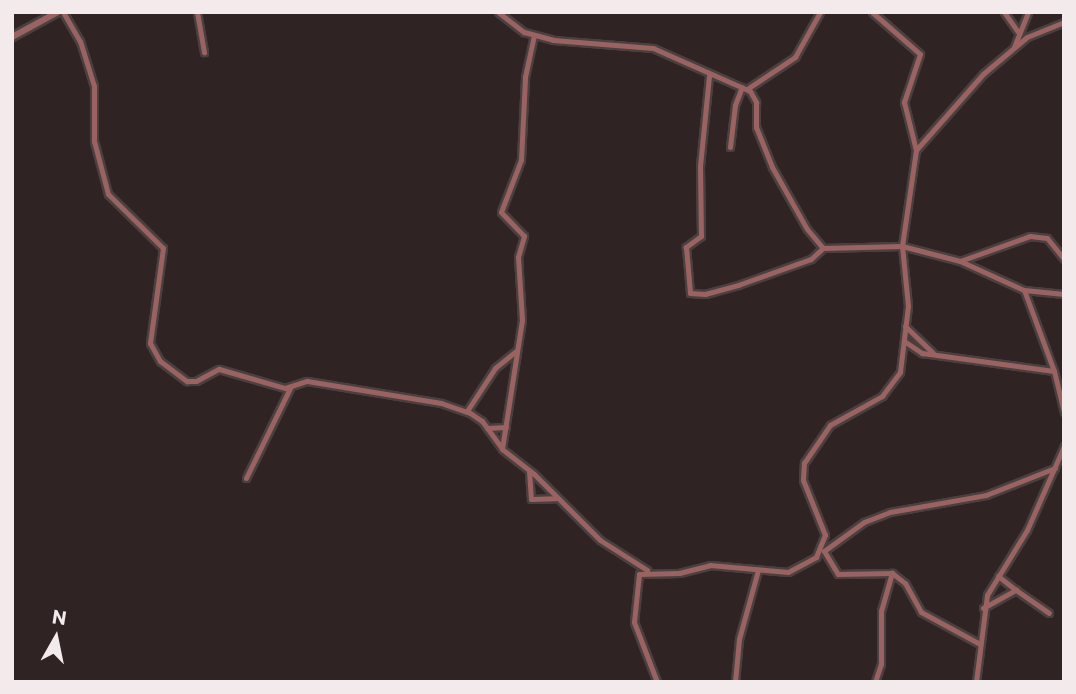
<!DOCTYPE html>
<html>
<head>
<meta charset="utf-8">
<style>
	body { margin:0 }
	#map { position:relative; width:1076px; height:694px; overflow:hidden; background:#2f2423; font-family:Commissioner,sans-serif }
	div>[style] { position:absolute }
	.roads { filter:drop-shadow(2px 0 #4a403f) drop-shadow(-2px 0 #4a403f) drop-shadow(0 2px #4a403f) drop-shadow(0 -2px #4a403f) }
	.minor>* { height:5px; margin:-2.5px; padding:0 2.5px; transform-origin:2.5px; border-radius:2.5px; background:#9a6361 }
	.tertiary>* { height:6px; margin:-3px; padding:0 3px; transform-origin:3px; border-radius:3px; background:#9a6361 }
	span { translate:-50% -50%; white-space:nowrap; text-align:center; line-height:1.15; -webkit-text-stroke:5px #2f2423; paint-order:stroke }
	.frame { position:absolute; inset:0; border:14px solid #f3ebeb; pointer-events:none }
	.north { position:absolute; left:21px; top:603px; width:70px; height:70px; -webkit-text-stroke:5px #2f2423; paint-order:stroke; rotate:9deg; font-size:19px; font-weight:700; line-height:28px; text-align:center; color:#f3ebeb }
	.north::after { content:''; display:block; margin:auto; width:24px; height:32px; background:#f3ebeb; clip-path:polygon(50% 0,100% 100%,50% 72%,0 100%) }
</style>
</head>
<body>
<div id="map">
	<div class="roads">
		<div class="minor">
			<div style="left:63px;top:12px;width:34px;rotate:60deg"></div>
			<div style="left:80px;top:41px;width:47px;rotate:72.7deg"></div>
			<div style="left:94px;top:86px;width:55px;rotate:90deg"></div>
			<div style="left:94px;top:141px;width:55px;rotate:75.2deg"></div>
			<div style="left:108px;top:194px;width:77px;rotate:44.5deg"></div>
			<div style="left:163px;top:248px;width:96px;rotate:97.8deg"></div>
			<div style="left:150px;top:343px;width:21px;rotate:61deg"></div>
			<div style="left:160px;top:361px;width:34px;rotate:37deg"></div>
			<div style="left:187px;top:381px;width:9px"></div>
			<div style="left:196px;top:381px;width:26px;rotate:-28deg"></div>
			<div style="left:219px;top:369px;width:69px;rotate:16.1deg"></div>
			<div style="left:285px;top:388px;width:23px;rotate:-18deg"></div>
			<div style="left:307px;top:381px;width:136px;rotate:9.3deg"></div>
			<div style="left:441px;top:403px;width:31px;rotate:19deg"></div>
			<div style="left:470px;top:413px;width:14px;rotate:34deg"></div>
			<div style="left:482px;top:421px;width:34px;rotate:54deg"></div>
			<div style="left:502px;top:449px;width:41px;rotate:38deg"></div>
			<div style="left:534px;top:474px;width:93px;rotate:45deg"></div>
			<div style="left:600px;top:540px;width:56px;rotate:32.6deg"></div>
			<div style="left:197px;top:12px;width:41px;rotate:80.1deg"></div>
			<div style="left:498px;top:12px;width:33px;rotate:38deg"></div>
			<div style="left:524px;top:32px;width:30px;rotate:15deg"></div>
			<div style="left:553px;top:40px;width:100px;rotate:4.6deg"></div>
			<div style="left:653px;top:48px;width:106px;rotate:23.9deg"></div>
			<div style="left:750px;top:91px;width:13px;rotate:61deg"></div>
			<div style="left:756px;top:102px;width:25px;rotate:90deg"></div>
			<div style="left:756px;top:127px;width:43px;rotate:68.2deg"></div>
			<div style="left:772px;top:167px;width:71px;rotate:60.6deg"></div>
			<div style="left:807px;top:229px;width:25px;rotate:50deg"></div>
			<div style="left:823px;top:248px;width:79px;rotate:-1.5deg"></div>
			<div style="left:902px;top:246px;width:60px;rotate:14.5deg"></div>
			<div style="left:960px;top:261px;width:70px;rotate:24.4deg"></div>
			<div style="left:1024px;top:290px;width:40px;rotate:5.7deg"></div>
			<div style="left:872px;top:12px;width:64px;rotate:41.2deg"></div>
			<div style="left:920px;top:54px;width:51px;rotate:108.4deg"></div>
			<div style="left:904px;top:102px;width:49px;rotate:76deg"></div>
			<div style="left:1004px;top:12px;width:24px;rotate:55deg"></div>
			<div style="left:1014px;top:47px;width:38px;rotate:-68deg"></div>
			<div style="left:709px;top:76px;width:90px;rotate:95.7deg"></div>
			<div style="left:700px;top:166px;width:70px;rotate:89.2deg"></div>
			<div style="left:701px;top:236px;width:19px;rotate:144deg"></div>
			<div style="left:686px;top:247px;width:46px;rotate:85deg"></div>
			<div style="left:690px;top:293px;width:15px;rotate:4deg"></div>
			<div style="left:705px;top:294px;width:34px;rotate:-15deg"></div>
			<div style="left:738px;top:285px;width:77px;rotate:-19.6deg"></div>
			<div style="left:811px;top:259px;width:16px;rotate:-43deg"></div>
			<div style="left:747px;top:89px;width:58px;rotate:-33.7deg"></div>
			<div style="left:795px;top:57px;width:51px;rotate:-60.9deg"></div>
			<div style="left:730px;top:147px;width:42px;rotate:-83.2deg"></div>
			<div style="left:735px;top:105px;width:19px;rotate:-69deg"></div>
			<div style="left:960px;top:261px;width:74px;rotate:-19.7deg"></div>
			<div style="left:1030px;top:236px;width:17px;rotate:7deg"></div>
			<div style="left:1047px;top:238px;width:27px;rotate:51deg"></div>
			<div style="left:1024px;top:290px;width:86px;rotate:69.7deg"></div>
			<div style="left:1054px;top:371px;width:42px;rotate:76.3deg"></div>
			<div style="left:905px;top:326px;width:39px;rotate:44deg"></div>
			<div style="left:904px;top:341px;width:22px;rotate:34deg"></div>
			<div style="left:922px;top:353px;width:133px;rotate:7.8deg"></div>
			<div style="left:467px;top:411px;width:51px;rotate:-56.9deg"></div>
			<div style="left:495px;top:368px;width:28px;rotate:-39deg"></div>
			<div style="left:487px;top:428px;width:19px;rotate:-3deg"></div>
			<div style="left:502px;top:449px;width:131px;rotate:-81.2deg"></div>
			<div style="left:522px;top:320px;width:63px;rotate:-93.6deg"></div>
			<div style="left:518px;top:257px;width:22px;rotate:-74deg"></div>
			<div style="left:524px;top:236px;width:33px;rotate:-134deg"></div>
			<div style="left:501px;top:212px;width:56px;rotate:-69deg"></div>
			<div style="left:521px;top:160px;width:83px;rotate:-87.2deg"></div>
			<div style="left:525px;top:77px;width:43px;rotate:-77.9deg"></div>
			<div style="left:529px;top:471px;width:28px;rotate:86deg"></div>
			<div style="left:531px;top:499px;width:25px;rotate:-2deg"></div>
			<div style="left:246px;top:478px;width:100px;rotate:-63.9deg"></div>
			<div style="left:824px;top:551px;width:49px;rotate:-35.9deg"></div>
			<div style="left:864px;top:522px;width:28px;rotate:-21deg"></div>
			<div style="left:890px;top:512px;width:97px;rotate:-10deg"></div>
			<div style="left:986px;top:495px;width:74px;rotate:-21.4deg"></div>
			<div style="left:824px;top:551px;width:27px;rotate:59deg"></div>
			<div style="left:838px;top:574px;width:54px;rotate:-1.1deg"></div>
			<div style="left:892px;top:573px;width:16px;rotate:38deg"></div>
			<div style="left:905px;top:583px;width:33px;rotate:61deg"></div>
			<div style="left:921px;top:612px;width:65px;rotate:28.5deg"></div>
			<div style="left:998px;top:576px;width:23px;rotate:38deg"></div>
			<div style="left:983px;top:608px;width:38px;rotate:-29deg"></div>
			<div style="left:1016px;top:590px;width:40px;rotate:34.9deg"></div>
			<div style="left:657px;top:682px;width:64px;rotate:-111deg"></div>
			<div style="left:634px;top:622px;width:48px;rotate:-84.1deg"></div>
			<div style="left:639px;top:574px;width:40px;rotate:-1.4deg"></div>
			<div style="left:679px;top:573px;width:32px;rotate:-14deg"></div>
			<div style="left:710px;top:565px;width:78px;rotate:5.1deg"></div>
			<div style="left:788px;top:572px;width:32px;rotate:-28deg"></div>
			<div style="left:816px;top:557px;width:24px;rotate:-68deg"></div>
			<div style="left:825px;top:535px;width:59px;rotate:-111.8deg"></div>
			<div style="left:803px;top:480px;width:17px;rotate:-87deg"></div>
			<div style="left:804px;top:463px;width:46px;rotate:-55.6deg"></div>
			<div style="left:830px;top:425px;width:60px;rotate:-29.1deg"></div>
			<div style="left:882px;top:396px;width:30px;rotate:-53deg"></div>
			<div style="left:900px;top:372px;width:66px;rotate:-83.1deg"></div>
			<div style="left:908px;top:306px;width:60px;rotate:-95.7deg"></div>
			<div style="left:902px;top:246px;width:97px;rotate:-81.7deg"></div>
			<div style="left:916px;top:150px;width:101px;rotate:-48.6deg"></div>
			<div style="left:983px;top:74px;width:57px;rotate:-40.1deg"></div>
			<div style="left:1027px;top:37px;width:40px;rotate:-22deg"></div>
			<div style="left:735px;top:682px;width:43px;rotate:-84.7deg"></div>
			<div style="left:739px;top:639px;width:72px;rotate:-74.6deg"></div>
			<div style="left:875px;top:682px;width:19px;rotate:-72deg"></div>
			<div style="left:881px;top:664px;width:53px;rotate:-90deg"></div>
			<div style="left:881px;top:611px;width:40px;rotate:-74deg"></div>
			<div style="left:976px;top:682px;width:88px;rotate:-82.8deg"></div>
			<div style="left:987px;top:595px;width:76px;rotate:-58.4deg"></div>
			<div style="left:1027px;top:530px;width:92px;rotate:-66.2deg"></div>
		</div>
		<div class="tertiary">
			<div style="left:12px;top:37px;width:52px;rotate:-28.5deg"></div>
		</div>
	</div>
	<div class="frame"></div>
	<div class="north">N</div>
</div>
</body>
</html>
